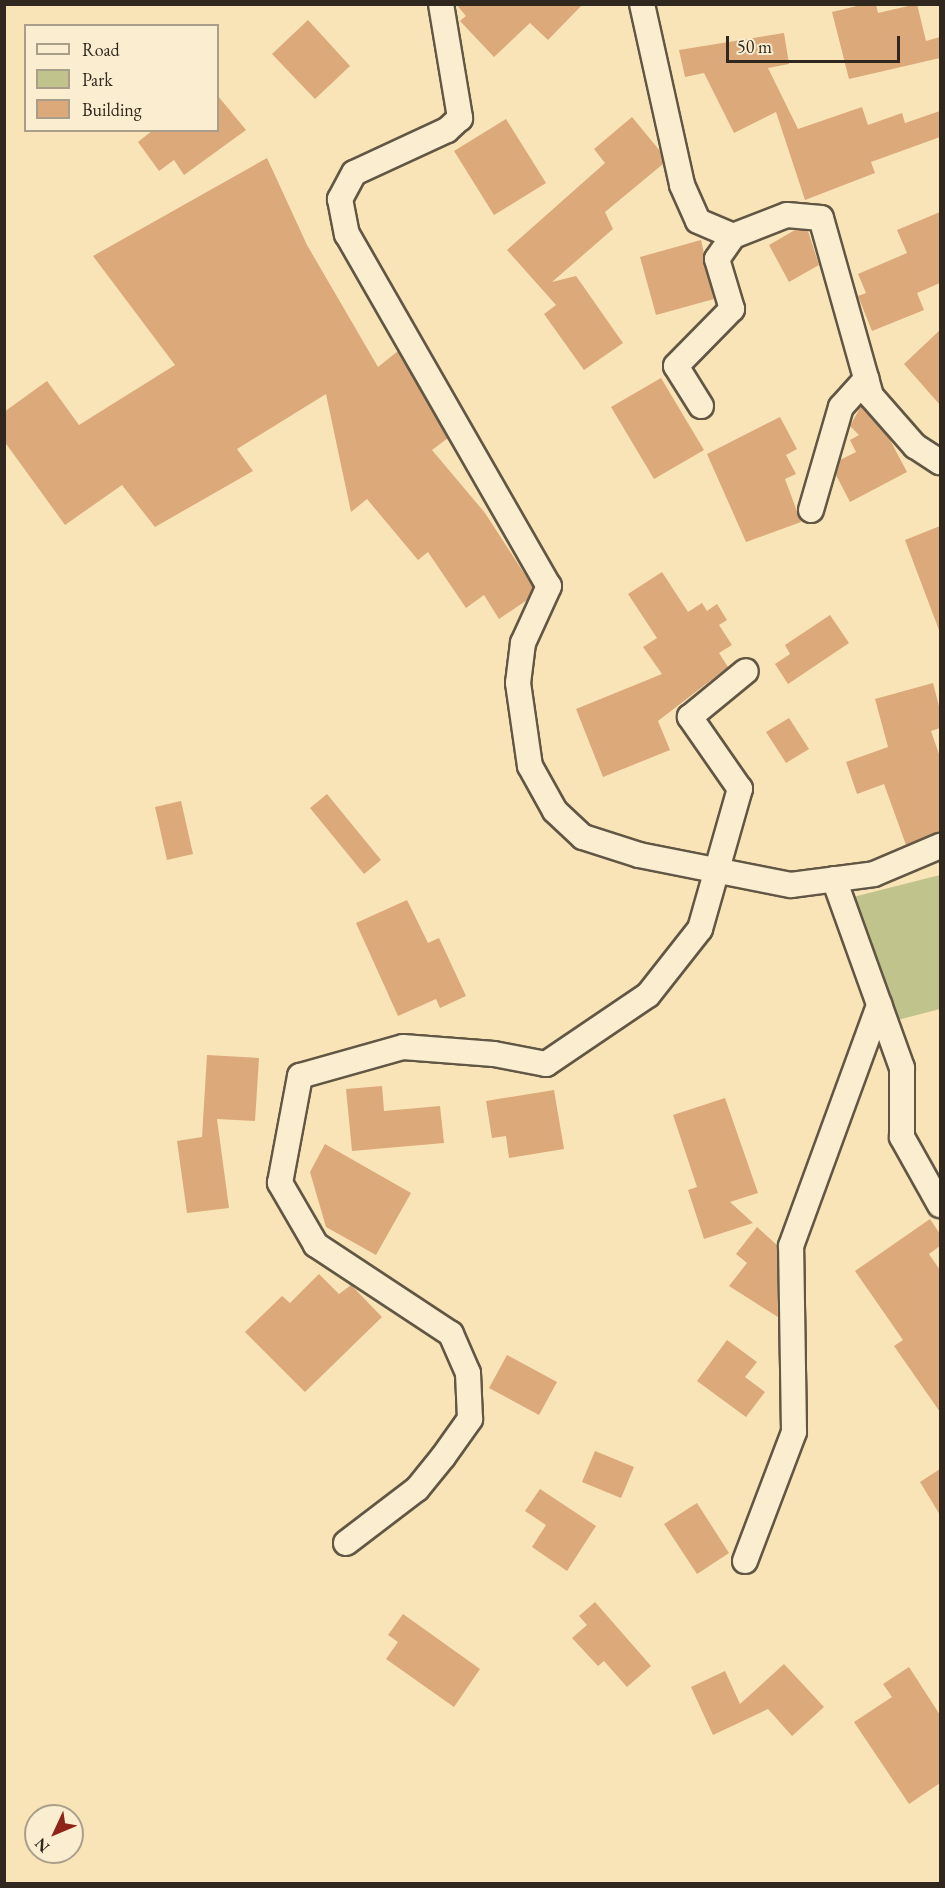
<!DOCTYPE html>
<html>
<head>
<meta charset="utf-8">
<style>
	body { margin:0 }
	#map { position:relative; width:945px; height:1888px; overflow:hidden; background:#f8e4b7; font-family:"EB Garamond",serif }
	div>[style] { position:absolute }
	.green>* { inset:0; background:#c1c38c }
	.building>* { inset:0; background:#dca97b }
	.roads { filter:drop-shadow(2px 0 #625744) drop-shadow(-2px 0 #625744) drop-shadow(0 2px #625744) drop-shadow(0 -2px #625744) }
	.minor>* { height:24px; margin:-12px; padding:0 12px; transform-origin:12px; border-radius:12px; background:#faedd0 }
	span { translate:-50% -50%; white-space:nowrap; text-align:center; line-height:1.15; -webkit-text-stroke:4.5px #faedd0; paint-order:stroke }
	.frame { position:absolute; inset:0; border:6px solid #30281e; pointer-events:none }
	.legend { position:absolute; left:24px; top:24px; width:195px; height:108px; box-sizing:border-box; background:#faedd0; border:2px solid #a99e89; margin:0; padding:8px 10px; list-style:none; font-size:18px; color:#30281e }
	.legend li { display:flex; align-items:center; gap:12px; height:30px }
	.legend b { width:30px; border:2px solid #a99e89 }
	.north { position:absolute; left:24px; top:1804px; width:60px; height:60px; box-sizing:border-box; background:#faedd0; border:2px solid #a99e89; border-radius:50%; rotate:226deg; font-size:16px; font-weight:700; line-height:24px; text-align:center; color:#30281e }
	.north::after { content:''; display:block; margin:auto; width:21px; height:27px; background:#8f2418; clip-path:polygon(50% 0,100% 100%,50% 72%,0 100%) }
	.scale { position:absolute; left:726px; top:36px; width:174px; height:27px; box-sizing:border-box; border:3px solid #30281e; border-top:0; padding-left:8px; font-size:18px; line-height:21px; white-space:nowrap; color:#30281e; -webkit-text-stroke:4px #faedd0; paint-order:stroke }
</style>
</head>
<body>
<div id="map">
	<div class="green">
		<div style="clip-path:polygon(940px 875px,940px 1009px,886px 1023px,853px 897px)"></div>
	</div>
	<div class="building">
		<div style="clip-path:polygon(456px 4px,583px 4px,548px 40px,530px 23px,494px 57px,460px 21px,466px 16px)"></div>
		<div style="clip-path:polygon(865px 4px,876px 4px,878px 13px,917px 4px,926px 41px,940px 37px,940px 58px,849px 79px,832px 12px)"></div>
		<div style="clip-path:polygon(308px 20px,350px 66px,315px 99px,272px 54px)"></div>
		<div style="clip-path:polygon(784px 33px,789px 64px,768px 68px,798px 129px,862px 107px,868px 125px,902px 113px,905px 123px,940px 111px,940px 137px,871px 162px,875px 173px,805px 200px,776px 112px,734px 133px,704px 73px,685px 77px,679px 50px)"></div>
		<div style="clip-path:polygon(218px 96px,246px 130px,184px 175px,174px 160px,159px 171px,138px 142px,153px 130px,218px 130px)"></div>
		<div style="clip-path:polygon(632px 117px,660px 151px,663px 164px,605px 212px,613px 229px,552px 282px,576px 276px,623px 343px,584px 370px,544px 314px,556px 305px,507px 250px,605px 163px,594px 149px)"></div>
		<div style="clip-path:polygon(506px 119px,546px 183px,494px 215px,454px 151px)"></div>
		<div style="clip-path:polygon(267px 158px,307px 245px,378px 367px,398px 351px,448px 438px,432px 450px,485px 513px,533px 587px,527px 600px,499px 619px,484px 595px,466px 608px,428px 552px,418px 560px,367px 499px,351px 512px,326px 394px,237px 449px,253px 471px,155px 527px,122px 485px,65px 525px,4px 441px,4px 412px,47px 381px,79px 425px,175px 365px,93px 256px)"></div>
		<div style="clip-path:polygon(940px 212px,940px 283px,917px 293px,924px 310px,872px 331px,858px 296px,866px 293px,858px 274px,907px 253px,897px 230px)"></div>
		<div style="clip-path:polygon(795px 230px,808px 231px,819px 265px,789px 282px,769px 245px)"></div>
		<div style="clip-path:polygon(701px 240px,714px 299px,656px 315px,640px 257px)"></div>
		<div style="clip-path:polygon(940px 330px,940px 405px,904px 364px)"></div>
		<div style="clip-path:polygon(661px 378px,704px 450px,654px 479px,611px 407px)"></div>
		<div style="clip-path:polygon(861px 406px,889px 438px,907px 472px,850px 502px,836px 475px,840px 460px,856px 452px,850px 440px,859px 435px,850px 426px)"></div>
		<div style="clip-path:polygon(780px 417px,797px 449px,786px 455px,796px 474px,785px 479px,801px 522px,746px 542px,707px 454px)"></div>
		<div style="clip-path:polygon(940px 526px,940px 629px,939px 630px,905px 540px)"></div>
		<div style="clip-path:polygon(662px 572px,688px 612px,702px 603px,707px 611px,717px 604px,727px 620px,719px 625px,732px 645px,719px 653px,728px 667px,658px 721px,670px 750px,603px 777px,576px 709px,662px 674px,643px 647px,657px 638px,628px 594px)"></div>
		<div style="clip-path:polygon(830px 615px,849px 643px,788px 684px,775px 664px,790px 654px,785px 645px)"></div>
		<div style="clip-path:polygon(933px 683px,940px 710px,940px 728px,931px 731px,940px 757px,940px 832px,906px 845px,884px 784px,857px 794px,846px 762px,888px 747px,875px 699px)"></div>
		<div style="clip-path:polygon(789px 718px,809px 749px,786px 763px,766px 732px)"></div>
		<div style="clip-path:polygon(327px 794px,381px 860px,364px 874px,310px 808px)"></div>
		<div style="clip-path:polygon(181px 801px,193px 854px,167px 860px,155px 807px)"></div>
		<div style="clip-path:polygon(407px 900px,428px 943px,439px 938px,466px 996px,440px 1008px,436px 999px,398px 1016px,356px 923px)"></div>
		<div style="clip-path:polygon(207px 1055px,259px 1058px,255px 1121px,217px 1119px,229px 1208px,187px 1213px,177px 1141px,202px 1137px)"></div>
		<div style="clip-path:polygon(382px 1086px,384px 1111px,440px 1106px,444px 1143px,352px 1151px,346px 1089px)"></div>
		<div style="clip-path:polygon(554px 1090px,564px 1149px,509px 1158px,506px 1136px,492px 1138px,486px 1101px)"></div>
		<div style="clip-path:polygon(725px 1098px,758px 1193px,730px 1202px,753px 1223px,704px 1239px,688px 1190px,697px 1187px,673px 1115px)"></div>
		<div style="clip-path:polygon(325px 1144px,411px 1193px,376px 1255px,326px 1227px,310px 1172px)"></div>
		<div style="clip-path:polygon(930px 1219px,940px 1234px,940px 1246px,929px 1254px,940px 1270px,940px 1412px,894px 1346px,903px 1340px,855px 1271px)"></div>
		<div style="clip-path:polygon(757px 1227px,777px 1245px,778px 1317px,729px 1286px,747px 1263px,736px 1254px)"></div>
		<div style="clip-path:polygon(319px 1274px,339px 1294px,351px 1285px,382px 1317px,305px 1392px,245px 1332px,282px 1296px,290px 1303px)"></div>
		<div style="clip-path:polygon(727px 1340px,757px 1362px,745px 1377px,765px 1392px,746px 1417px,697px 1381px)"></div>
		<div style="clip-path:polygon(507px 1355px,557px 1382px,539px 1415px,489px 1388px)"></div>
		<div style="clip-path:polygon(595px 1451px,634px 1467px,621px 1498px,582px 1482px)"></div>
		<div style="clip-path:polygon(940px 1469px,940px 1515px,920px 1482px)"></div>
		<div style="clip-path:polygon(540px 1489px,596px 1526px,567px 1571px,532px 1547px,546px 1525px,525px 1511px)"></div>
		<div style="clip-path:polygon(697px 1503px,729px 1553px,697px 1574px,664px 1524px)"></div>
		<div style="clip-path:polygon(595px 1602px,651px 1666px,627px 1687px,604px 1661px,598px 1666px,572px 1638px,587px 1625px,579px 1616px)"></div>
		<div style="clip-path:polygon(403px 1614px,480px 1669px,454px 1707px,386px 1659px,398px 1642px,388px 1635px)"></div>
		<div style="clip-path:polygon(784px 1664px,824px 1707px,792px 1736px,768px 1709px,713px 1735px,691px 1687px,725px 1671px,740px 1704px)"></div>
		<div style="clip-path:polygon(909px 1667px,940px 1715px,940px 1783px,909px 1804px,854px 1722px,892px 1697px,883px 1684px)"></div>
	</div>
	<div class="roads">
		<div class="minor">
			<div style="left:441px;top:4px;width:116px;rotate:80.5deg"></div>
			<div style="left:460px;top:118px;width:18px;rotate:137deg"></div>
			<div style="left:447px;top:130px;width:102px;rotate:155.2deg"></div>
			<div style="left:354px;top:173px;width:30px;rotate:118deg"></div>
			<div style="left:340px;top:199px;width:36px;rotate:79deg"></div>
			<div style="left:347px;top:234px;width:406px;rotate:60.2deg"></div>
			<div style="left:549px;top:586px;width:63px;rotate:114.5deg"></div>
			<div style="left:523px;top:643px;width:40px;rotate:97.1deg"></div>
			<div style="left:518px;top:683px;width:84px;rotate:81.8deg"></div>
			<div style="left:530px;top:766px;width:51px;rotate:60.9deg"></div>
			<div style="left:555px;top:811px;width:38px;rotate:43deg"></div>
			<div style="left:583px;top:837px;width:59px;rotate:17.8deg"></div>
			<div style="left:639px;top:855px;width:155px;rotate:11.2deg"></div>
			<div style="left:791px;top:885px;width:84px;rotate:-7.5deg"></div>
			<div style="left:874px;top:874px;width:72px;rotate:-23deg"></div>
			<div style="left:642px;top:4px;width:185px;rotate:77.5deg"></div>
			<div style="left:682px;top:185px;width:39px;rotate:66deg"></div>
			<div style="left:698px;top:221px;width:38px;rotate:23deg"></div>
			<div style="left:733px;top:236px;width:58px;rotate:-21.3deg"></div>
			<div style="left:787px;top:215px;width:34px;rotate:5deg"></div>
			<div style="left:821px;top:218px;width:185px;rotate:74.3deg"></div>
			<div style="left:871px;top:396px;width:67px;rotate:48.7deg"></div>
			<div style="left:915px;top:446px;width:30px;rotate:33deg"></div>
			<div style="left:701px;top:406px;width:47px;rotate:-122deg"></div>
			<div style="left:676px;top:366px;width:80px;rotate:-45.5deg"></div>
			<div style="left:732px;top:309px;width:52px;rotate:-106.7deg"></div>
			<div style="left:717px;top:259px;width:28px;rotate:-55deg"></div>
			<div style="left:811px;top:510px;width:107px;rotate:-73.8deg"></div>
			<div style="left:841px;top:407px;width:38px;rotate:-48deg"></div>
			<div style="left:834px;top:879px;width:201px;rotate:70.2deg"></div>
			<div style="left:902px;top:1068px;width:69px;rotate:90deg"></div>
			<div style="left:902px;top:1137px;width:78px;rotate:60.8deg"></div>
			<div style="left:346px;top:1543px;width:89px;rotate:-37.3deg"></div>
			<div style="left:417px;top:1489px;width:41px;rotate:-50.9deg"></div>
			<div style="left:443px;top:1457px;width:47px;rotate:-54.6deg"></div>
			<div style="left:470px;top:1419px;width:46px;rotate:-92.5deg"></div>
			<div style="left:468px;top:1373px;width:43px;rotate:-113.6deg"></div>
			<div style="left:451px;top:1334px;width:162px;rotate:-146.6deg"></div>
			<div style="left:316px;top:1245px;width:72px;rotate:-120.1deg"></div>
			<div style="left:280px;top:1183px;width:109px;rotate:-79.4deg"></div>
			<div style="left:300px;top:1076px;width:107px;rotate:-15.7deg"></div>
			<div style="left:403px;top:1047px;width:91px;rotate:4.4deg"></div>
			<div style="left:494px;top:1054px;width:53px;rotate:10.9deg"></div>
			<div style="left:546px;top:1064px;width:123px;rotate:-34.1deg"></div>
			<div style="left:648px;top:995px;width:84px;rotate:-51.8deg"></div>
			<div style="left:700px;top:929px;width:146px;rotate:-74.1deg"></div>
			<div style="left:740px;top:789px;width:88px;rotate:-124.8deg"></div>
			<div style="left:690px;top:717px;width:72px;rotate:-39.4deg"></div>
			<div style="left:745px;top:1561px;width:138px;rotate:-69.2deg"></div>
			<div style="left:794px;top:1432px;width:186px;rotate:-90.9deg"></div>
			<div style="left:791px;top:1246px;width:257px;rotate:-69.9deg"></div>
		</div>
	</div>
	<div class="frame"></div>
	<ul class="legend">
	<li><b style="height:8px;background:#faedd0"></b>Road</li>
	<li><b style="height:16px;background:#c1c38c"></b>Park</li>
	<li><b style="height:16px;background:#dca97b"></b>Building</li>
	</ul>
	<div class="north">N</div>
	<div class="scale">50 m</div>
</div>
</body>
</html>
